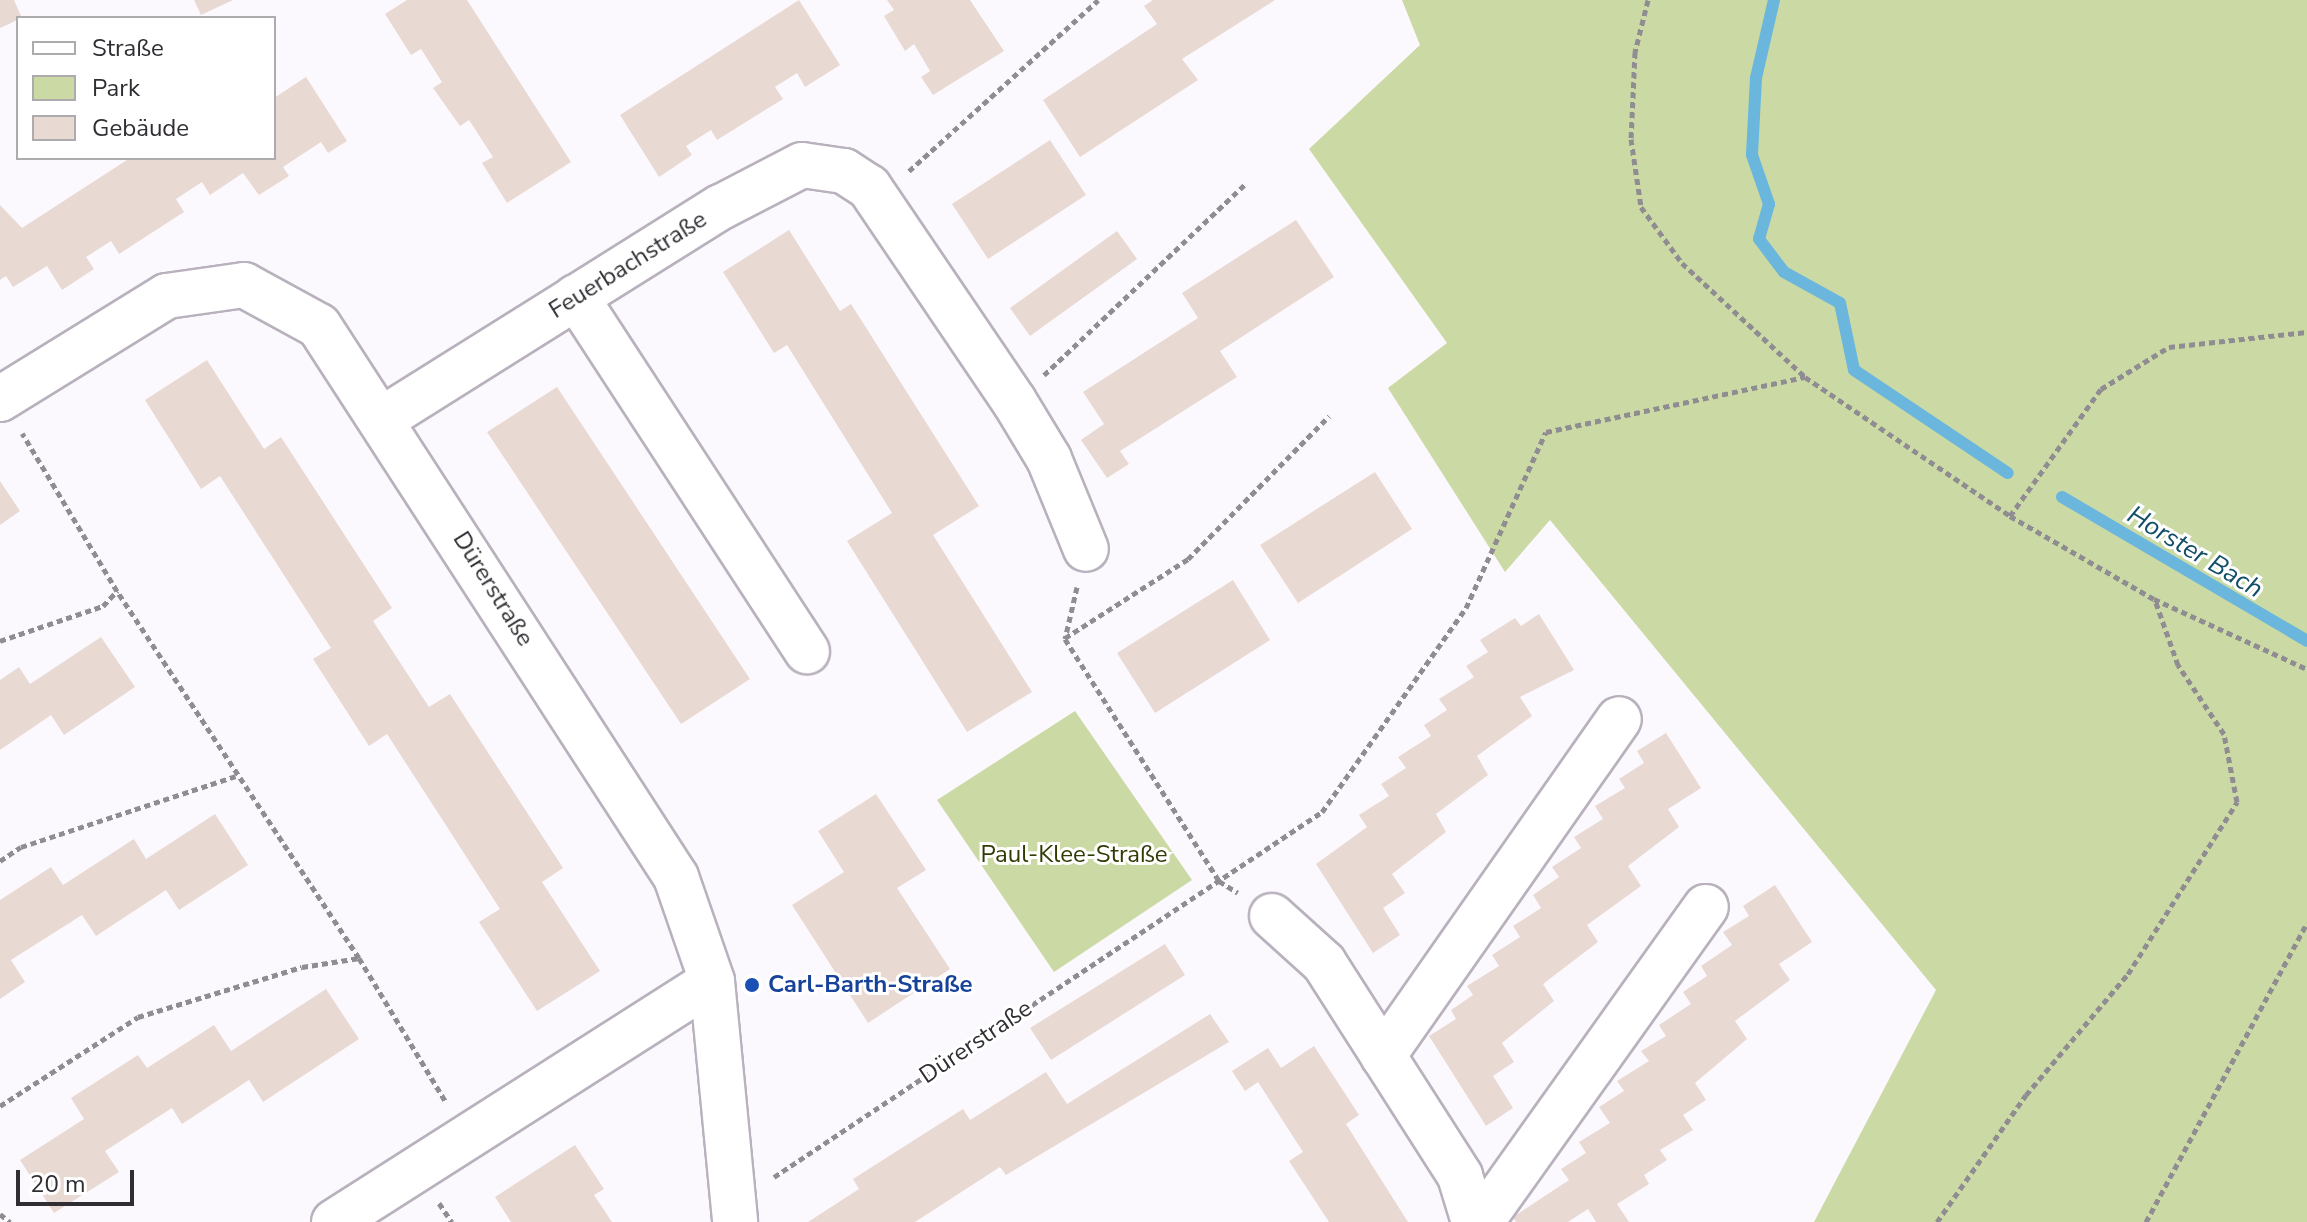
<!DOCTYPE html>
<html>
<head>
<meta charset="utf-8">
<style>
	body { margin:0 }
	#map { position:relative; width:2307px; height:1222px; overflow:hidden; background:#fcf9fe; font-family:"Nunito Sans",sans-serif }
	div>[style] { position:absolute }
	.green>* { inset:0; background:#cbd9a4 }
	.stream>* { height:12px; margin:-6px; padding:0 6px; transform-origin:6px; border-radius:6px; background:#6ab6dd }
	.building>* { inset:0; background:#e9d9d3 }
	.path>* { height:5px; margin-top:-2.5px; transform-origin:0; background:repeating-linear-gradient(90deg,#908d92 0 6px,transparent 0 10px) }
	.roads { filter:drop-shadow(2px 0 #b9b1bd) drop-shadow(-2px 0 #b9b1bd) drop-shadow(0 2px #b9b1bd) drop-shadow(0 -2px #b9b1bd) }
	.minor>* { height:44px; margin:-22px; padding:0 22px; transform-origin:22px; border-radius:22px; background:#fff }
	.dots>* { width:22px; height:22px; translate:-50% -50%; box-sizing:border-box; border:4px solid #fff; border-radius:50% }
	span { translate:-50% -50%; white-space:nowrap; text-align:center; line-height:1.15; -webkit-text-stroke:6px #fff; paint-order:stroke }
	.street-label { font-size:24px; color:#312e33 }
	.park-label { font-size:24px; color:#313b04 }
	.transit-label { font-size:24px; color:#164399; font-weight:700 }
	.left { translate:0 -50%; text-align:left }
	.water-label { font-size:26px; color:#114e69; font-style:italic }
	.legend { position:absolute; left:16px; top:16px; width:260px; height:144px; box-sizing:border-box; background:#fff; border:2px solid #adabad; margin:0; padding:10px 14px; list-style:none; font-size:24px; color:#312e33 }
	.legend li { display:flex; align-items:center; gap:16px; height:40px }
	.legend b { width:40px; border:2px solid #adabad }
	.scale { position:absolute; left:16px; top:1170px; width:118px; height:36px; box-sizing:border-box; border:4px solid #312e33; border-top:0; padding-left:10px; font-size:24px; line-height:28px; white-space:nowrap; color:#312e33; -webkit-text-stroke:6px #fff; paint-order:stroke }
</style>
</head>
<body>
<div id="map">
	<div class="green">
		<div style="clip-path:polygon(1402px 0,2307px 0,2307px 1222px,1814px 1222px,1936px 990px,1550px 520px,1505px 572px,1388px 388px,1447px 343px,1309px 149px,1420px 45px)"></div>
		<div style="clip-path:polygon(1075px 711px,1192px 880px,1054px 972px,937px 800px)"></div>
	</div>
	<div class="stream">
		<div style="left:1774px;top:0;width:80px;rotate:103deg"></div>
		<div style="left:1756px;top:78px;width:77px;rotate:93deg"></div>
		<div style="left:1752px;top:155px;width:52px;rotate:70.9deg"></div>
		<div style="left:1769px;top:204px;width:36px;rotate:106deg"></div>
		<div style="left:1759px;top:239px;width:41px;rotate:52.9deg"></div>
		<div style="left:1784px;top:272px;width:64px;rotate:29deg"></div>
		<div style="left:1840px;top:303px;width:68px;rotate:78.2deg"></div>
		<div style="left:1854px;top:370px;width:185px;rotate:33.8deg"></div>
		<div style="left:2062px;top:497px;width:284px;rotate:30.4deg"></div>
	</div>
	<div class="building">
		<div style="clip-path:polygon(0 0,14px 0,22px 18px,0 28px)"></div>
		<div style="clip-path:polygon(194px 0,233px 0,201px 15px)"></div>
		<div style="clip-path:polygon(407px 0,467px 0,571px 162px,507px 203px,482px 163px,493px 157px,469px 120px,460px 126px,433px 88px,442px 82px,421px 49px,411px 55px,385px 14px)"></div>
		<div style="clip-path:polygon(799px 0,840px 65px,805px 87px,797px 73px,775px 87px,783px 99px,717px 140px,711px 130px,686px 146px,692px 155px,659px 177px,620px 115px)"></div>
		<div style="clip-path:polygon(887px 0,970px 0,1004px 51px,933px 95px,921px 77px,930px 71px,914px 44px,905px 51px,884px 16px,894px 10px)"></div>
		<div style="clip-path:polygon(1153px 0,1275px 0,1182px 59px,1198px 80px,1080px 157px,1043px 100px,1157px 24px,1144px 6px)"></div>
		<div style="clip-path:polygon(306px 77px,347px 141px,328px 153px,321px 142px,283px 167px,289px 176px,259px 195px,243px 173px,210px 195px,202px 182px,176px 199px,184px 212px,119px 254px,111px 241px,86px 257px,94px 269px,62px 290px,47px 266px,13px 287px,6px 276px,0 280px,0 205px,22px 228px,130px 158px,274px 158px,274px 98px)"></div>
		<div style="clip-path:polygon(1050px 140px,1086px 195px,988px 259px,952px 204px)"></div>
		<div style="clip-path:polygon(1296px 220px,1334px 277px,1220px 351px,1237px 377px,1120px 451px,1129px 464px,1107px 478px,1081px 440px,1104px 424px,1083px 392px,1198px 318px,1182px 293px)"></div>
		<div style="clip-path:polygon(789px 230px,840px 311px,851px 304px,979px 506px,933px 535px,1032px 692px,967px 732px,847px 541px,892px 513px,787px 345px,774px 353px,723px 272px)"></div>
		<div style="clip-path:polygon(1117px 231px,1137px 259px,1030px 336px,1010px 308px)"></div>
		<div style="clip-path:polygon(207px 360px,264px 449px,281px 437px,392px 608px,373px 621px,429px 707px,450px 694px,563px 868px,542px 882px,600px 971px,537px 1011px,479px 922px,500px 909px,387px 734px,369px 746px,313px 659px,331px 648px,220px 476px,201px 489px,145px 400px)"></div>
		<div style="clip-path:polygon(557px 387px,750px 679px,681px 724px,487px 432px)"></div>
		<div style="clip-path:polygon(1375px 472px,1412px 529px,1298px 603px,1260px 545px)"></div>
		<div style="clip-path:polygon(0 481px,20px 511px,0 525px)"></div>
		<div style="clip-path:polygon(1233px 580px,1270px 640px,1155px 713px,1117px 653px)"></div>
		<div style="clip-path:polygon(1539px 614px,1574px 670px,1520px 697px,1532px 716px,1477px 756px,1488px 775px,1436px 814px,1446px 832px,1392px 874px,1405px 893px,1383px 908px,1400px 935px,1373px 953px,1316px 864px,1367px 827px,1359px 815px,1389px 796px,1381px 784px,1406px 768px,1398px 757px,1431px 736px,1424px 725px,1447px 710px,1439px 699px,1474px 677px,1466px 666px,1488px 652px,1480px 640px,1515px 618px,1521px 626px)"></div>
		<div style="clip-path:polygon(101px 637px,135px 687px,64px 735px,51px 715px,0 750px,0 680px,19px 667px,30px 684px)"></div>
		<div style="clip-path:polygon(1666px 733px,1701px 788px,1668px 809px,1679px 827px,1628px 866px,1641px 886px,1587px 925px,1598px 942px,1543px 984px,1554px 1001px,1502px 1043px,1514px 1062px,1493px 1076px,1513px 1108px,1486px 1126px,1429px 1036px,1456px 1019px,1451px 1010px,1473px 995px,1467px 986px,1499px 966px,1492px 955px,1520px 937px,1513px 926px,1541px 908px,1533px 895px,1559px 877px,1552px 867px,1581px 848px,1574px 837px,1603px 819px,1595px 806px,1625px 788px,1619px 779px,1644px 763px,1637px 751px)"></div>
		<div style="clip-path:polygon(876px 794px,926px 870px,897px 888px,950px 969px,868px 1023px,792px 905px,844px 872px,818px 831px)"></div>
		<div style="clip-path:polygon(215px 814px,248px 865px,179px 910px,166px 890px,96px 936px,82px 915px,11px 960px,25px 982px,0 999px,0 900px,51px 867px,63px 885px,134px 839px,146px 859px)"></div>
		<div style="clip-path:polygon(1775px 885px,1812px 942px,1779px 964px,1790px 980px,1735px 1021px,1747px 1039px,1695px 1083px,1706px 1100px,1683px 1115px,1693px 1130px,1660px 1150px,1667px 1160px,1644px 1175px,1649px 1184px,1617px 1204px,1629px 1222px,1596px 1222px,1588px 1209px,1568px 1222px,1516px 1222px,1513px 1217px,1569px 1180px,1561px 1169px,1586px 1153px,1579px 1142px,1610px 1123px,1599px 1107px,1624px 1091px,1617px 1081px,1649px 1061px,1641px 1051px,1666px 1036px,1659px 1025px,1691px 1004px,1683px 992px,1707px 976px,1701px 966px,1732px 945px,1723px 932px,1749px 916px,1743px 906px)"></div>
		<div style="clip-path:polygon(1165px 944px,1185px 975px,1051px 1060px,1030px 1028px)"></div>
		<div style="clip-path:polygon(326px 989px,359px 1039px,263px 1102px,249px 1080px,182px 1124px,172px 1108px,105px 1151px,119px 1172px,54px 1213px,20px 1160px,84px 1119px,71px 1098px,138px 1055px,147px 1068px,214px 1025px,231px 1051px)"></div>
		<div style="clip-path:polygon(1210px 1014px,1229px 1042px,1006px 1175px,1000px 1167px,915px 1222px,808px 1222px,859px 1189px,853px 1179px,963px 1109px,970px 1120px,1046px 1072px,1067px 1104px)"></div>
		<div style="clip-path:polygon(1314px 1046px,1359px 1115px,1346px 1124px,1408px 1222px,1329px 1222px,1289px 1161px,1303px 1152px,1258px 1082px,1245px 1091px,1232px 1071px,1268px 1048px,1281px 1068px)"></div>
		<div style="clip-path:polygon(575px 1145px,604px 1189px,594px 1195px,612px 1222px,511px 1222px,495px 1197px)"></div>
	</div>
	<div class="path">
		<div style="left:1648px;top:0;width:54px;rotate:104deg"></div>
		<div style="left:1635px;top:52px;width:87px;rotate:92.6deg"></div>
		<div style="left:1631px;top:139px;width:69px;rotate:81.6deg"></div>
		<div style="left:1641px;top:207px;width:69px;rotate:53.8deg"></div>
		<div style="left:1682px;top:263px;width:168px;rotate:42.8deg"></div>
		<div style="left:1805px;top:377px;width:248px;rotate:34.1deg"></div>
		<div style="left:2010px;top:516px;width:166px;rotate:30deg"></div>
		<div style="left:2154px;top:599px;width:168px;rotate:24.6deg"></div>
		<div style="left:909px;top:171px;width:255px;rotate:-42.1deg"></div>
		<div style="left:1044px;top:375px;width:279px;rotate:-43.5deg"></div>
		<div style="left:2010px;top:516px;width:156px;rotate:-54.4deg"></div>
		<div style="left:2101px;top:389px;width:80px;rotate:-31.7deg"></div>
		<div style="left:2169px;top:347px;width:139px;rotate:-6.2deg"></div>
		<div style="left:1077px;top:587px;width:53px;rotate:103deg"></div>
		<div style="left:1065px;top:639px;width:287px;rotate:57.5deg"></div>
		<div style="left:1219px;top:881px;width:22px;rotate:32deg"></div>
		<div style="left:1065px;top:638px;width:146px;rotate:-32.7deg"></div>
		<div style="left:1188px;top:559px;width:201px;rotate:-45.4deg"></div>
		<div style="left:0;top:641px;width:109px;rotate:-18.8deg"></div>
		<div style="left:103px;top:606px;width:21px;rotate:-47deg"></div>
		<div style="left:117px;top:591px;width:184px;rotate:-121deg"></div>
		<div style="left:0;top:861px;width:25px;rotate:-34deg"></div>
		<div style="left:21px;top:847px;width:226px;rotate:-18.3deg"></div>
		<div style="left:359px;top:958px;width:168px;rotate:58.9deg"></div>
		<div style="left:0;top:1106px;width:164px;rotate:-32.8deg"></div>
		<div style="left:138px;top:1017px;width:171px;rotate:-17deg"></div>
		<div style="left:302px;top:967px;width:58px;rotate:-9deg"></div>
		<div style="left:359px;top:958px;width:440px;rotate:-123.4deg"></div>
		<div style="left:774px;top:1177px;width:658px;rotate:-33.67deg"></div>
		<div style="left:1322px;top:812px;width:250px;rotate:-54.8deg"></div>
		<div style="left:1466px;top:608px;width:193px;rotate:-65.6deg"></div>
		<div style="left:1546px;top:432px;width:265px;rotate:-12deg"></div>
		<div style="left:439px;top:1203px;width:23px;rotate:56deg"></div>
		<div style="left:0;top:1214px;width:13px;rotate:39deg"></div>
		<div style="left:1937px;top:1222px;width:155px;rotate:-55deg"></div>
		<div style="left:2026px;top:1095px;width:158px;rotate:-49.9deg"></div>
		<div style="left:2128px;top:974px;width:204px;rotate:-57.6deg"></div>
		<div style="left:2237px;top:802px;width:69px;rotate:-100.8deg"></div>
		<div style="left:2224px;top:734px;width:83px;rotate:-123.7deg"></div>
		<div style="left:2178px;top:665px;width:69px;rotate:-109.5deg"></div>
		<div style="left:2146px;top:1222px;width:340px;rotate:-61.7deg"></div>
	</div>
	<div class="roads">
		<div class="minor">
			<div style="left:576px;top:297px;width:423px;rotate:56.9deg"></div>
			<div style="left:0;top:399px;width:196px;rotate:-31.7deg"></div>
			<div style="left:167px;top:296px;width:78px;rotate:-8.1deg"></div>
			<div style="left:244px;top:285px;width:85px;rotate:28.7deg"></div>
			<div style="left:319px;top:326px;width:657px;rotate:57.06deg"></div>
			<div style="left:676px;top:877px;width:110px;rotate:70.9deg"></div>
			<div style="left:712px;top:981px;width:242px;rotate:84.5deg"></div>
			<div style="left:384px;top:418px;width:398px;rotate:-32.1deg"></div>
			<div style="left:721px;top:207px;width:91px;rotate:-27.4deg"></div>
			<div style="left:802px;top:165px;width:42px;rotate:8.1deg"></div>
			<div style="left:844px;top:171px;width:30px;rotate:33deg"></div>
			<div style="left:869px;top:187px;width:258px;rotate:55.9deg"></div>
			<div style="left:1014px;top:401px;width:68px;rotate:58.9deg"></div>
			<div style="left:1049px;top:459px;width:97px;rotate:67.7deg"></div>
			<div style="left:1272px;top:916px;width:70px;rotate:42.1deg"></div>
			<div style="left:1324px;top:963px;width:253px;rotate:57.4deg"></div>
			<div style="left:1460px;top:1176px;width:48px;rotate:73.1deg"></div>
			<div style="left:1383px;top:1056px;width:411px;rotate:-55deg"></div>
			<div style="left:334px;top:1222px;width:448px;rotate:-32.5deg"></div>
			<div style="left:1481px;top:1222px;width:387px;rotate:-54.5deg"></div>
		</div>
	</div>
	<div class="dots">
		<div style="left:752px;top:985px;background:#1a4fb4"></div>
	</div>
	<div class="street-label">
		<span style="left:628px;top:265px;rotate:-32deg">Feuerbachstraße</span>
		<span style="left:493px;top:589px;rotate:58deg">Dürerstraße</span>
		<span style="left:976px;top:1042px;rotate:-34deg">Dürerstraße</span>
	</div>
	<div class="park-label">
		<span style="left:1074px;top:855px">Paul-Klee-Straße</span>
	</div>
	<div class="transit-label">
		<span class="left" style="left:768px;top:985px">Carl-Barth-Straße</span>
	</div>
	<div class="water-label">
		<span style="left:2195px;top:552px;rotate:31deg">Horster Bach</span>
	</div>
	<ul class="legend">
	<li><b style="height:10px;background:#fff"></b>Straße</li>
	<li><b style="height:22px;background:#cbd9a4"></b>Park</li>
	<li><b style="height:22px;background:#e9d9d3"></b>Gebäude</li>
	</ul>
	<div class="scale">20 m</div>
</div>
</body>
</html>
